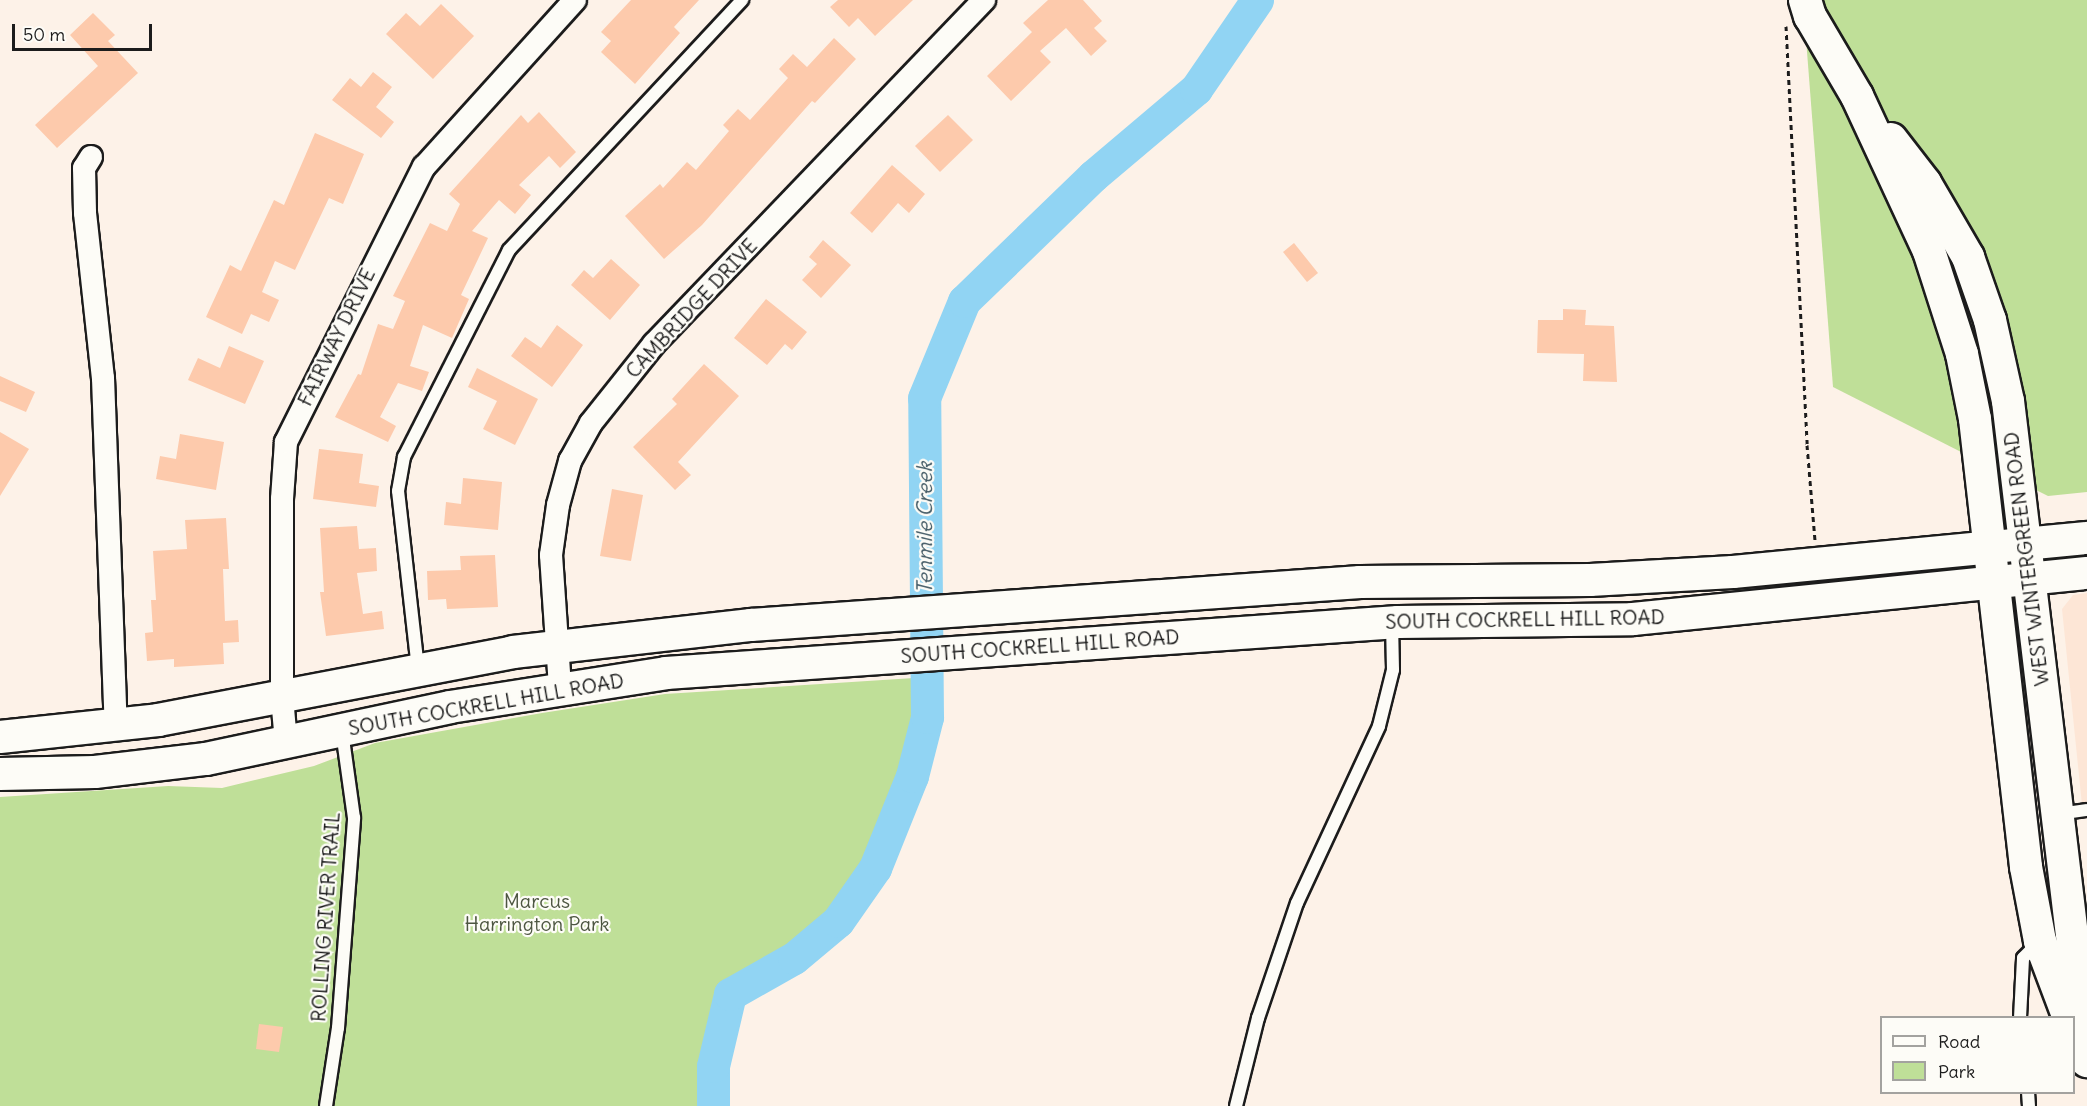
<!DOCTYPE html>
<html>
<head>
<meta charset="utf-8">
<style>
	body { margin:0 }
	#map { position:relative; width:2087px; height:1106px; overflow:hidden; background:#fdf2e8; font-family:Delius,sans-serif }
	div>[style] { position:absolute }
	.built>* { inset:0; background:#fde6d6 }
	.green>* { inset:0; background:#bfdf98 }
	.river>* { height:33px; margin:-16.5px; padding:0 16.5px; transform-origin:16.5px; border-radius:16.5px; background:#91d4f3 }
	.building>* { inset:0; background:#fdcaac }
	.path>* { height:3px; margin-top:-1.5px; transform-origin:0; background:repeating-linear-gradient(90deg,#1c1c1c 0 4.5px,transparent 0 9px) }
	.roads { filter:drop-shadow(2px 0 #1c1c1c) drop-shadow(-2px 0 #1c1c1c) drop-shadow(0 2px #1c1c1c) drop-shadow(0 -2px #1c1c1c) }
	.service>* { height:12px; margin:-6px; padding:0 6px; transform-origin:6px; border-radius:6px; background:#fdfcf7 }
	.minor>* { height:22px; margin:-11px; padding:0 11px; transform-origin:11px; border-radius:11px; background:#fdfcf7 }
	.secondary>* { height:32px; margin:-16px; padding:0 16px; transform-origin:16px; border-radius:16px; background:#fdfcf7 }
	span { translate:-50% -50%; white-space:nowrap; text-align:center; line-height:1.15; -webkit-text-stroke:4.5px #fdfcf7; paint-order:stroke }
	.street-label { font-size:20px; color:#1c1c1c }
	.park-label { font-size:20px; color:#4d5641 }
	.water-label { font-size:21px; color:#455c67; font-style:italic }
	.legend { position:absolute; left:1880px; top:1016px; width:195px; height:78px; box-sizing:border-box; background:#fdfcf7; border:2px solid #a3a29f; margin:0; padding:8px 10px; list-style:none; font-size:18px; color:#1c1c1c }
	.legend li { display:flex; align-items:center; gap:12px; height:30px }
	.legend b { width:30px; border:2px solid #a3a29f }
	.scale { position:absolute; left:12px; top:24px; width:140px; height:27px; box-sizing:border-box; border:3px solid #1c1c1c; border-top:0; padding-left:8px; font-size:18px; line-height:21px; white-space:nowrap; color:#1c1c1c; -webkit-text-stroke:4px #fdfcf7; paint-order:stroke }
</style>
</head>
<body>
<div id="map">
	<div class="built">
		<div style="clip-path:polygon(2087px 593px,2087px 805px,2082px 805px,2062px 609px,2073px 595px)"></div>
	</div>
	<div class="green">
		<div style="clip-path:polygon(1803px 0,2087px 0,2087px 492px,2048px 496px,1833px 387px)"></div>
		<div style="clip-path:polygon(914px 678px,914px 722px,868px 862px,835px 913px,791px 946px,723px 987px,703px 1063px,700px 1106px,0 1106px,0 797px,168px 786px,222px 788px,314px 766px,375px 743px,542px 713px,665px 694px)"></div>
	</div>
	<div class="river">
		<div style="left:713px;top:1106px;width:40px;rotate:-90deg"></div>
		<div style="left:713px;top:1066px;width:74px;rotate:-76.7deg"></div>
		<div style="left:730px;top:994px;width:73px;rotate:-29.4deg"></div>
		<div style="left:794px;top:958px;width:57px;rotate:-40.1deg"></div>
		<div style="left:838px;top:921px;width:65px;rotate:-55.1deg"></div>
		<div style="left:875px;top:868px;width:99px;rotate:-68.1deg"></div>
		<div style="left:912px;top:776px;width:61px;rotate:-75.7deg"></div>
		<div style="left:927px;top:717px;width:319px;rotate:-90.5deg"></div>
		<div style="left:924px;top:398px;width:105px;rotate:-67.6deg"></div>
		<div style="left:964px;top:301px;width:180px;rotate:-44.1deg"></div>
		<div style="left:1093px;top:176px;width:135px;rotate:-40.2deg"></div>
		<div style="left:1196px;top:89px;width:108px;rotate:-55.6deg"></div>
	</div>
	<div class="building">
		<div style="clip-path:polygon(631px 0,699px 0,674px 27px,680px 33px,635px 84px,601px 52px,611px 41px,601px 32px)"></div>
		<div style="clip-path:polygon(838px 0,913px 0,875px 36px,858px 18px,849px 27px,830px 7px)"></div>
		<div style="clip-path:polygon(1048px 0,1083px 0,1102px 21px,1094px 28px,1107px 41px,1091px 56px,1066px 28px,1040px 51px,1051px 62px,1011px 101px,987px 76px,1032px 32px,1023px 23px)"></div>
		<div style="clip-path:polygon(441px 4px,474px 36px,433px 79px,386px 34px,406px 13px,420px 26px)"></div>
		<div style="clip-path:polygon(93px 13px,115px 35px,108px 41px,138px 73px,57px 148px,35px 125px,98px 66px,70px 35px)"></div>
		<div style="clip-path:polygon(834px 38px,856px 59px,815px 103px,812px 101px,702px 225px,664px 259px,625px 216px,660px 184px,663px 188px,687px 162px,696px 170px,729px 131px,723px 125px,738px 109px,750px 120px,788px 78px,779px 69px,793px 54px,807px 67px)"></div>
		<div style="clip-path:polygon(373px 72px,392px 87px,376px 107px,394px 122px,381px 138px,332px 100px,350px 78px,361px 87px)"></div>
		<div style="clip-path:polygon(539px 112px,576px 152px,560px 168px,549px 156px,519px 185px,531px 195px,515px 214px,499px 200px,472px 231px,488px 238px,461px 295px,469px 299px,452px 338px,423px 325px,410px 366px,429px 372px,422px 391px,398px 383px,380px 417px,396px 426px,388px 442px,335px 417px,358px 374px,361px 375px,378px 324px,393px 329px,405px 301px,393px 296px,430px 223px,447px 231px,460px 204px,449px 194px,521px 115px,528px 123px)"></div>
		<div style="clip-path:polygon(948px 115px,973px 140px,940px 172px,915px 146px)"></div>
		<div style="clip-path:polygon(315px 133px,364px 154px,343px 204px,329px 198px,295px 270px,275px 261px,262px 292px,279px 300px,269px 322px,251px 314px,242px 334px,206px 317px,230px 265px,241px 271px,274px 200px,284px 205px)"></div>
		<div style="clip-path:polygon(892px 165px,925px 194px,909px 213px,898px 203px,872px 233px,850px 213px)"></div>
		<div style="clip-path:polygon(823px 240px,851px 265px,821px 298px,802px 280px,817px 264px,809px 257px)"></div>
		<div style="clip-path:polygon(1294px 243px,1318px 273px,1307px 282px,1283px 252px)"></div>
		<div style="clip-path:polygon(611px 259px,640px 285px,610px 320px,571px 285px,584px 270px,593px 278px)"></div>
		<div style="clip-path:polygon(766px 299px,807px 332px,792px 350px,785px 344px,767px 365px,734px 338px)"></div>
		<div style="clip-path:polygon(1563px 309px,1586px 310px,1585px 325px,1614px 326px,1617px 382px,1583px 381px,1584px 354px,1537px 353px,1538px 320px,1563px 320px)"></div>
		<div style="clip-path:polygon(557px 325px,583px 345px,552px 387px,511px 356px,525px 337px,541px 348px)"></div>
		<div style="clip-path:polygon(229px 346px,264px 361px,245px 404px,188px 380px,198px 358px,220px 368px)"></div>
		<div style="clip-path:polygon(704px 364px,739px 396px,678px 462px,691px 475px,675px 490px,633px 447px,677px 404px,672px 399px)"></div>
		<div style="clip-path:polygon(477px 368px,538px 399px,515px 445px,483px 429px,497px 401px,468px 387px)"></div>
		<div style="clip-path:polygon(0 376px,35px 392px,26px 412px,0 401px)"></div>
		<div style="clip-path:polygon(0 432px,29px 449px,0 496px)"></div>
		<div style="clip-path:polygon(180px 434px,224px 442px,216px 490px,156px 479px,160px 456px,176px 459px)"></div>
		<div style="clip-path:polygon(319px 449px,363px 454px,359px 483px,379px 486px,376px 507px,313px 499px)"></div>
		<div style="clip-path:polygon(463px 478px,502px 482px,498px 530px,444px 525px,446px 502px,461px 504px)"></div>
		<div style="clip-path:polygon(612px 489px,643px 495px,631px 561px,600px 556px)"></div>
		<div style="clip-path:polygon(226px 518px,229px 569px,223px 569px,225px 621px,238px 620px,239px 642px,223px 643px,224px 664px,174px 667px,174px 659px,147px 661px,145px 633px,153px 632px,151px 600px,156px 600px,153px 551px,187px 549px,185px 520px)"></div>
		<div style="clip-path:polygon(357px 526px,359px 549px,376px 548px,377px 571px,357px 573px,363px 614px,382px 611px,384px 629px,326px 636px,320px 592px,324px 592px,320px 528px)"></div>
		<div style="clip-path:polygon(495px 555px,498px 607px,447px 609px,446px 599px,428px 600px,427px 571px,461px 570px,460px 556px)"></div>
		<div style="clip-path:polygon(259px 1024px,283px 1027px,279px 1052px,256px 1049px)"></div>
	</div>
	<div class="path">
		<div style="left:1786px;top:26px;width:420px;rotate:87.1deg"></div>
		<div style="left:1807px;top:445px;width:95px;rotate:85.2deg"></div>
	</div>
	<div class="roads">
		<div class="service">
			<div style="left:418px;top:669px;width:179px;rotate:-96.4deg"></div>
			<div style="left:398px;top:491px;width:35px;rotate:-80deg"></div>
			<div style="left:404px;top:457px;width:232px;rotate:-63.1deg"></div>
			<div style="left:509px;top:250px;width:342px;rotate:-47deg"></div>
			<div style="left:2058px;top:814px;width:29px;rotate:-8deg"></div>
			<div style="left:2020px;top:1018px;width:60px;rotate:-87.1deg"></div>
			<div style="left:2023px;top:958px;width:23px;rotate:-45deg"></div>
			<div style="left:2028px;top:1092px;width:14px;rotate:86deg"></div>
			<div style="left:326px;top:1106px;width:79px;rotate:-81.3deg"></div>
			<div style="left:338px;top:1028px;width:211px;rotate:-85.6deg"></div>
			<div style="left:354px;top:818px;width:87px;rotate:-97.9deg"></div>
			<div style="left:1236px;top:1106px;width:91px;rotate:-76deg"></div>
			<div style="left:1258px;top:1018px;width:121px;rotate:-71.3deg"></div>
			<div style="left:1297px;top:903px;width:195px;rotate:-65.1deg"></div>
			<div style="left:1379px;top:726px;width:58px;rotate:-76deg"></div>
			<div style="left:1393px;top:670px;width:47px;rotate:-91.2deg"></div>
		</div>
		<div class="minor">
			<div style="left:91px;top:157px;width:13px;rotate:122deg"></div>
			<div style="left:84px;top:168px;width:45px;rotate:88.7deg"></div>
			<div style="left:85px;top:213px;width:166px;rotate:83.8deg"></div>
			<div style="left:103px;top:378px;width:347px;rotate:87.9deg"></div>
			<div style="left:560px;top:687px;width:132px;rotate:-93.9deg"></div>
			<div style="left:551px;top:555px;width:50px;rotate:-82deg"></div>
			<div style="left:558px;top:505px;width:46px;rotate:-74.7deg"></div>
			<div style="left:570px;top:461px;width:43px;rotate:-61.1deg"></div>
			<div style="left:591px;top:423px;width:101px;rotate:-51.4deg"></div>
			<div style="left:654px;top:344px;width:477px;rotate:-46.2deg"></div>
			<div style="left:286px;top:742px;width:45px;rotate:-95.1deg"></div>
			<div style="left:282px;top:697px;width:198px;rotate:-90deg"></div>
			<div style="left:282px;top:499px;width:57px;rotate:-86deg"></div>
			<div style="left:286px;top:442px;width:308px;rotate:-63.4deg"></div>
			<div style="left:424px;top:167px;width:225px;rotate:-47.9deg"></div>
		</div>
		<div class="secondary">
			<div style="left:1805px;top:0;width:17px;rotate:73deg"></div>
			<div style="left:1810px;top:16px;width:93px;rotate:59.6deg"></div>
			<div style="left:1857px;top:96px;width:171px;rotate:65.1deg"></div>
			<div style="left:1929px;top:251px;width:108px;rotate:72.2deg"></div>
			<div style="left:1962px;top:354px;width:66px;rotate:78.7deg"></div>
			<div style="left:1975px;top:419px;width:451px;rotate:83.5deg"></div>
			<div style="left:2026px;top:867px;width:75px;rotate:79.3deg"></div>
			<div style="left:2040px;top:941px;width:82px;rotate:69.4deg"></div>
			<div style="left:1891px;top:139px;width:56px;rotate:52.3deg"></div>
			<div style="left:1925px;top:183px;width:86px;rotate:59.8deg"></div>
			<div style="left:1968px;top:257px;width:67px;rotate:70.8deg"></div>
			<div style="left:1990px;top:320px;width:83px;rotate:77.5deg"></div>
			<div style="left:2008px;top:401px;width:665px;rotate:83.17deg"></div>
			<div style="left:0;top:737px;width:159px;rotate:-6.1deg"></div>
			<div style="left:158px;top:720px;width:361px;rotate:-10.8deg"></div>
			<div style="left:513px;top:652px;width:240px;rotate:-6.5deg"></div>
			<div style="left:751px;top:625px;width:611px;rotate:-4.04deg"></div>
			<div style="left:1360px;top:582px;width:230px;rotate:-0.5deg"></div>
			<div style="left:1590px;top:580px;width:143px;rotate:-3.2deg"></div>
			<div style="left:1733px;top:572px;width:356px;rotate:-5.5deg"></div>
			<div style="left:0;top:774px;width:95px;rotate:-1.2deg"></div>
			<div style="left:95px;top:772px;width:112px;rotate:-6.7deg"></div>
			<div style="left:206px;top:759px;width:249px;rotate:-12deg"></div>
			<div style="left:450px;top:707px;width:219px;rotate:-8.9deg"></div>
			<div style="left:666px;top:673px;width:734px;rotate:-3.99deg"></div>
			<div style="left:1398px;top:622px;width:235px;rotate:-0.7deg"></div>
			<div style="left:1633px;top:619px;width:456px;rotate:-5.8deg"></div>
		</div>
	</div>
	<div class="street-label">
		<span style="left:691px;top:308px;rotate:-47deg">CAMBRIDGE DRIVE</span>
		<span style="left:336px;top:337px;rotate:-64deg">FAIRWAY DRIVE</span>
		<span style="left:2026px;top:559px;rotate:-97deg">WEST WINTERGREEN ROAD</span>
		<span style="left:1525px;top:619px;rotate:-1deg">SOUTH COCKRELL HILL ROAD</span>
		<span style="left:1040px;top:646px;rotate:-4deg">SOUTH COCKRELL HILL ROAD</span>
		<span style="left:486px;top:704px;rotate:-10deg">SOUTH COCKRELL HILL ROAD</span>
		<span style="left:325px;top:917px;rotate:-86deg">ROLLING RIVER TRAIL</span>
	</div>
	<div class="park-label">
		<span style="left:537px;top:912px">Marcus<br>Harrington Park</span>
	</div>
	<div class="water-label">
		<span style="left:925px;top:528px;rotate:-90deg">Tenmile Creek</span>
	</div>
	<ul class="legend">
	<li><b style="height:8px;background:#fdfcf7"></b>Road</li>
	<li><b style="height:16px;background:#bfdf98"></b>Park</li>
	</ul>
	<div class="scale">50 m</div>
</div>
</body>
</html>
